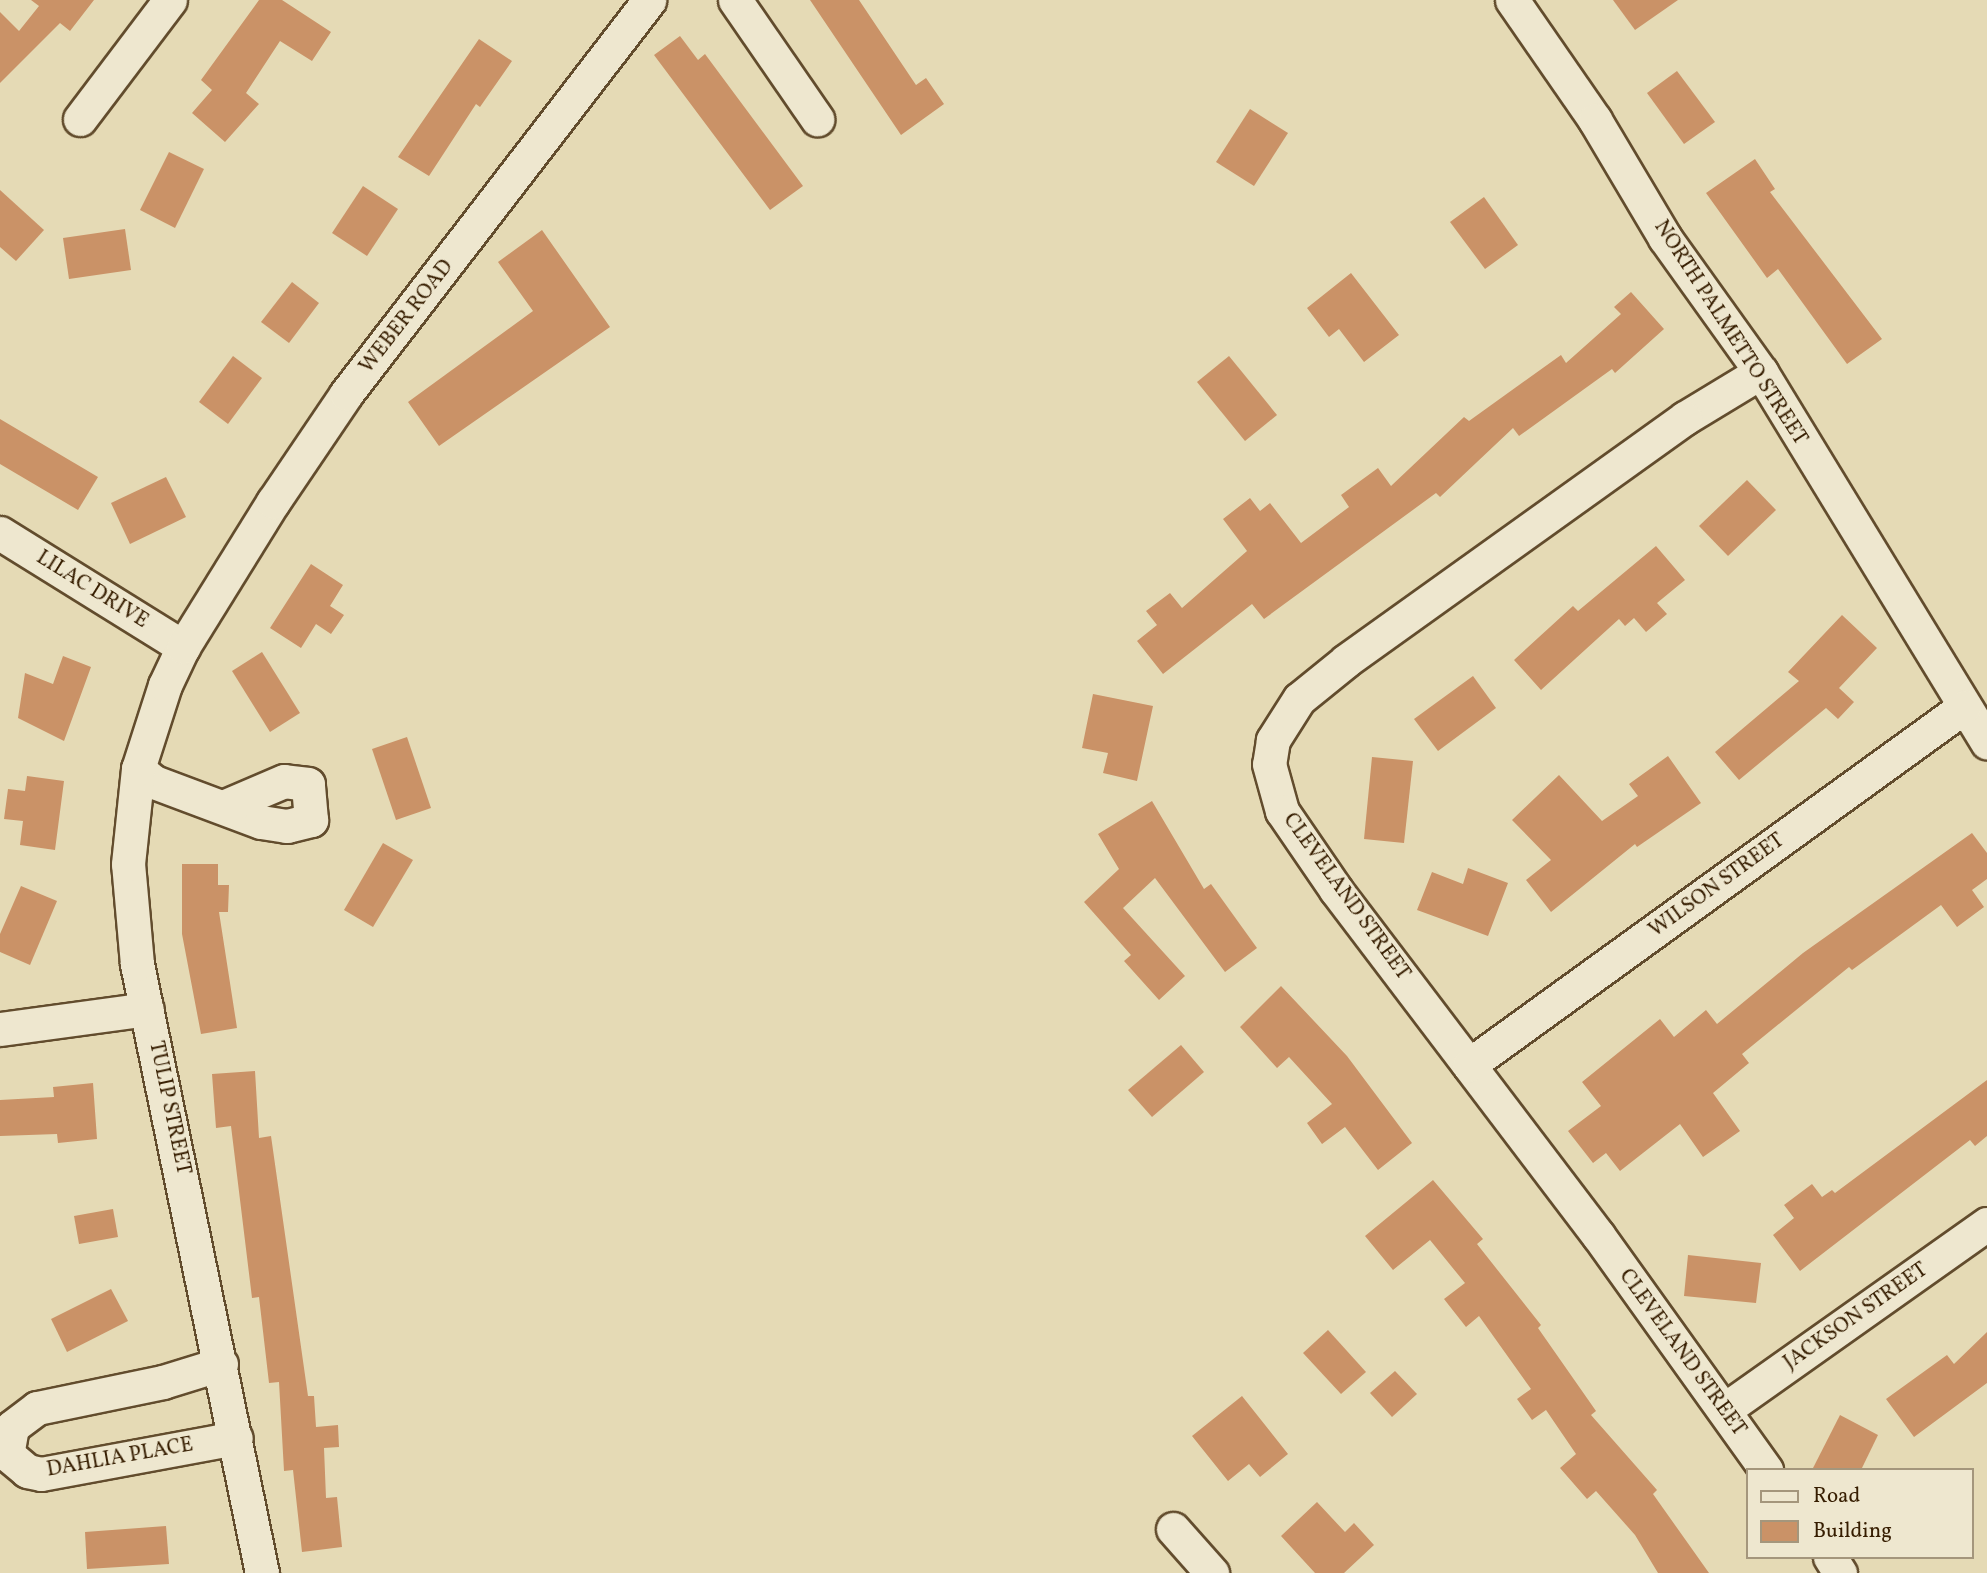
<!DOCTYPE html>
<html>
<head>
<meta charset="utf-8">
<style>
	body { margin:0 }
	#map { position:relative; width:1987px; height:1573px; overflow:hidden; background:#e5dab5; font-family:Vollkorn,serif }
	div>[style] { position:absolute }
	.building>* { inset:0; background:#ca9267 }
	.roads { filter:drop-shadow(2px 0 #624c2d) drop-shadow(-2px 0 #624c2d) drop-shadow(0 2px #624c2d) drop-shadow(0 -2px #624c2d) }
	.minor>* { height:33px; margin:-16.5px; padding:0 16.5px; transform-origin:16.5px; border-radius:16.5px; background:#eee7cf }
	span { translate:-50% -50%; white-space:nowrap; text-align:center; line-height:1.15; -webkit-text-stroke:5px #eee7cf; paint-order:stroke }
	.street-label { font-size:21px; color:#361d00 }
	.legend { position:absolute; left:1746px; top:1468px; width:228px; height:91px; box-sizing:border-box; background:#eee7cf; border:2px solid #a4967c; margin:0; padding:9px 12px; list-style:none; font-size:21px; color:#361d00 }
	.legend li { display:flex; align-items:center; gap:14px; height:35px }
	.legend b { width:35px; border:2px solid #a4967c }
</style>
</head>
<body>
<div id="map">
	<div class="building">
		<div style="clip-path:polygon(31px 0,94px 0,70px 31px,60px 23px,0 83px,0 12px,19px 31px,39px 6px)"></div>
		<div style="clip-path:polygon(259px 0,282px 0,331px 32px,312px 61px,280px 41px,246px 93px,259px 104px,225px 142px,192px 113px,212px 90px,201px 80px)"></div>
		<div style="clip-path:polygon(810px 0,859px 0,916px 85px,926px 78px,944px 104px,901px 135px)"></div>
		<div style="clip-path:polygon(1613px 0,1678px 0,1635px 30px)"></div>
		<div style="clip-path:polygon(680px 36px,698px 60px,705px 54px,803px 186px,770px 210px,654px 55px)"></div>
		<div style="clip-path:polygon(479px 39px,512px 61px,480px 107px,476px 104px,429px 176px,398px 157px)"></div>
		<div style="clip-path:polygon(1677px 71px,1715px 122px,1684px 144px,1647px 93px)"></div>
		<div style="clip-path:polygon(1250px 109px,1288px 133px,1254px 186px,1216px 162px)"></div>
		<div style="clip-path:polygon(169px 152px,204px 169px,175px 228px,140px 210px)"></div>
		<div style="clip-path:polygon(1755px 159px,1775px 189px,1770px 192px,1882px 339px,1847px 364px,1778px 269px,1767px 278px,1706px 193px)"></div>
		<div style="clip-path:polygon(363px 186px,398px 209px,367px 256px,332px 233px)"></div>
		<div style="clip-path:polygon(0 190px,44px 230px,16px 261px,0 247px)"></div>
		<div style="clip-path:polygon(1484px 197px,1518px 245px,1485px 269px,1450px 222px)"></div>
		<div style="clip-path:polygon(125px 229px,131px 270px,69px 279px,63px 238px)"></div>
		<div style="clip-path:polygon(542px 230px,610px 327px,439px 446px,408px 402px,533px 311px,498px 262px)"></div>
		<div style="clip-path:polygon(1351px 273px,1399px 335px,1364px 362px,1339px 329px,1329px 337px,1307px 308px)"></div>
		<div style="clip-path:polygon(292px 282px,319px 303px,289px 343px,261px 322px)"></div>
		<div style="clip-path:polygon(1631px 292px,1664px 329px,1615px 373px,1612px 369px,1519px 436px,1513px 428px,1440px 497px,1436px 493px,1264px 619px,1252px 604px,1163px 674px,1137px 641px,1157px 625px,1146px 611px,1170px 593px,1182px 608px,1247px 551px,1223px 519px,1250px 498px,1260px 511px,1270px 503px,1301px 543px,1349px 507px,1341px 495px,1378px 468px,1391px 486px,1464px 417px,1469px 421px,1561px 355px,1566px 363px,1621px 314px,1614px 307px)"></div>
		<div style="clip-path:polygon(233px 356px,262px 378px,228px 424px,199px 402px)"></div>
		<div style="clip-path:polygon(1229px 356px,1277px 415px,1245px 441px,1197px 382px)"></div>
		<div style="clip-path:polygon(0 419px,98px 477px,78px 510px,0 464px)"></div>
		<div style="clip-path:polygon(166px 477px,186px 517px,130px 544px,111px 503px)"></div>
		<div style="clip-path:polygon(1747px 480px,1776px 510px,1728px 556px,1699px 526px)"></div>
		<div style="clip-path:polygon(1656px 546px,1685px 580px,1657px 603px,1667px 614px,1646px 632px,1634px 618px,1625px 626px,1619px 619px,1541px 690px,1514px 660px,1573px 606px,1578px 611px)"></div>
		<div style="clip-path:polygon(311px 564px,343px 585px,330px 606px,344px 615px,331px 634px,316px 624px,301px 648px,270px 628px)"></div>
		<div style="clip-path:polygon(1842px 615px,1877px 648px,1839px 688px,1854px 702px,1838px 719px,1826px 708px,1739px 780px,1715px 752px,1799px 681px,1788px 672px)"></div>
		<div style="clip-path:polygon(262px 652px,300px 713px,270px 732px,232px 671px)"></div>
		<div style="clip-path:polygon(63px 656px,91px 667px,64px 741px,18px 718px,25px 673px,53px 684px)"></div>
		<div style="clip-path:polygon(1473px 676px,1496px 708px,1438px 751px,1414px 719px)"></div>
		<div style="clip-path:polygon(1093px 694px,1153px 706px,1137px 781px,1103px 773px,1108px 753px,1082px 748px)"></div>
		<div style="clip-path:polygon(407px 737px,431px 808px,396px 820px,372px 749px)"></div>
		<div style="clip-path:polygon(1668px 756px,1701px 803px,1637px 847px,1635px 844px,1551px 912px,1526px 880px,1551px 860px,1512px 820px,1559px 775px,1602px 821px,1638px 796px,1629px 784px)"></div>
		<div style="clip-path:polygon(1372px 757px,1413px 761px,1404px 843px,1364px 839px)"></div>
		<div style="clip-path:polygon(27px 776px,64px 781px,55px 850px,20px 845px,23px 821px,4px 819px,8px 789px,25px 791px)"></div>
		<div style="clip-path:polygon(1152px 801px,1204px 889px,1211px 884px,1257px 948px,1225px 972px,1155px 878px,1123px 908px,1185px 976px,1159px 1000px,1124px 961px,1131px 955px,1084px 902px,1119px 869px,1098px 834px)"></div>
		<div style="clip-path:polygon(1972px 833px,1987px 853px,1987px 879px,1972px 890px,1984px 907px,1957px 927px,1941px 905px,1852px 970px,1849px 967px,1742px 1054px,1749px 1063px,1713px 1093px,1740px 1131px,1703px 1157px,1680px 1124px,1620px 1171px,1606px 1153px,1593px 1163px,1568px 1131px,1601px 1106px,1582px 1082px,1660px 1019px,1674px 1037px,1706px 1010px,1717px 1024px,1803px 953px)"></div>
		<div style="clip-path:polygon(383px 843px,413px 860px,373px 927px,344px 910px)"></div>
		<div style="clip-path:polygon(182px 864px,218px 864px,218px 885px,229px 885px,228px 912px,219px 912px,237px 1028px,201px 1034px,182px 934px)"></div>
		<div style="clip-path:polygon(1468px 868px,1508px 883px,1488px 936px,1417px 910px,1432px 872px,1463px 884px)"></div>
		<div style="clip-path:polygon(21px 886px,57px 901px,30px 965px,0 952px,0 934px)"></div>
		<div style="clip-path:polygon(1281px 986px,1347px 1056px,1412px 1143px,1378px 1170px,1345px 1127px,1322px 1144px,1307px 1123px,1332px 1104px,1289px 1057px,1277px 1068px,1240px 1027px)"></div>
		<div style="clip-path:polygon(1181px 1045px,1204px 1072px,1152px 1117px,1128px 1090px)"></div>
		<div style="clip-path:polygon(255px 1071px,259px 1138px,271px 1136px,308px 1396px,314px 1396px,316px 1427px,338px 1425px,339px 1447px,324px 1448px,326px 1498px,337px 1497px,342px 1547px,302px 1552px,293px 1470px,284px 1471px,279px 1382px,269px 1383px,259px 1297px,252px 1298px,231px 1126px,216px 1128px,212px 1074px)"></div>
		<div style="clip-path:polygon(1987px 1080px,1987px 1136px,1975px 1146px,1970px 1140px,1800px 1271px,1773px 1235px,1794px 1218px,1784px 1205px,1812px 1184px,1822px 1197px,1832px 1190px,1835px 1193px)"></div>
		<div style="clip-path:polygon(93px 1083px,97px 1139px,58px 1143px,57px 1134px,0 1136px,0 1100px,54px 1097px,53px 1087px)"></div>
		<div style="clip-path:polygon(1433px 1180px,1483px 1239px,1477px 1244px,1541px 1325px,1538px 1328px,1596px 1411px,1591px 1415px,1657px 1490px,1653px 1494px,1709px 1573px,1658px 1573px,1635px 1535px,1596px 1491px,1587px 1499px,1560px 1468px,1576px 1454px,1546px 1410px,1532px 1420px,1517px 1399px,1531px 1389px,1479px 1316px,1466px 1327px,1444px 1299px,1465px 1283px,1430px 1240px,1393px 1270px,1365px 1236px)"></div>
		<div style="clip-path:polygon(113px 1209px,118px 1237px,79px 1244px,74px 1216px)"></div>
		<div style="clip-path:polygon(1688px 1255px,1761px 1263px,1756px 1303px,1684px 1296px)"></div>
		<div style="clip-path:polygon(111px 1289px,128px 1321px,67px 1352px,51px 1319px)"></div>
		<div style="clip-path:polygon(1328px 1330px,1366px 1372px,1341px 1394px,1303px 1353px)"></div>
		<div style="clip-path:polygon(1987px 1332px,1987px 1383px,1914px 1437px,1886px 1399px,1947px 1355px,1954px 1364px)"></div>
		<div style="clip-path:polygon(1395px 1371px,1417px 1394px,1392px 1417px,1370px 1393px)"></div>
		<div style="clip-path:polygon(1242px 1396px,1288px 1454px,1260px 1477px,1249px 1464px,1228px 1481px,1192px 1436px)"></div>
		<div style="clip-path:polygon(1840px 1415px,1878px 1435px,1861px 1470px,1812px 1470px)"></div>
		<div style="clip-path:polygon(1317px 1502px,1345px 1532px,1354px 1523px,1374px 1545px,1344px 1573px,1315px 1573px,1281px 1536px)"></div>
		<div style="clip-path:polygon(166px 1526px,169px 1564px,87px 1569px,85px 1532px)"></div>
	</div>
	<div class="roads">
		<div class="minor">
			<div style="left:735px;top:0;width:145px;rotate:55.4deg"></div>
			<div style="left:1512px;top:0;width:146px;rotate:55.3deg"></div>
			<div style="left:1595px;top:120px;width:137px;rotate:59.3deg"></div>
			<div style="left:1665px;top:238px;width:165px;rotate:54.4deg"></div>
			<div style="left:1761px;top:372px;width:434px;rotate:58.6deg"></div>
			<div style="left:80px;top:119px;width:149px;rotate:-52.9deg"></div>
			<div style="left:1761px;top:372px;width:89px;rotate:148.8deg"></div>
			<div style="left:1685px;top:418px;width:417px;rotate:144.4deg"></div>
			<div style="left:1346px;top:661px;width:60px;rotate:141deg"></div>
			<div style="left:1299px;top:699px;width:49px;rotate:122.4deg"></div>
			<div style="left:1273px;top:740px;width:24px;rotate:99deg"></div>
			<div style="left:1269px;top:764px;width:49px;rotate:74.5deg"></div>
			<div style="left:1282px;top:811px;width:96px;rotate:55.6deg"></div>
			<div style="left:1336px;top:890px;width:433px;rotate:52.8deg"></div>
			<div style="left:1598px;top:1235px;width:289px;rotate:54.4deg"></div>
			<div style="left:0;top:533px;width:216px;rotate:31.9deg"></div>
			<div style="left:138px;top:769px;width:21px;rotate:39deg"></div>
			<div style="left:154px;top:782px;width:114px;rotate:20.5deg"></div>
			<div style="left:261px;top:822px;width:26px;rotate:9deg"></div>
			<div style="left:287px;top:826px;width:25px;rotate:-14deg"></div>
			<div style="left:311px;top:820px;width:36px;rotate:-95deg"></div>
			<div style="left:308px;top:784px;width:24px;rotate:-173deg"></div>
			<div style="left:284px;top:781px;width:66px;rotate:156.9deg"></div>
			<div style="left:0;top:1029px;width:148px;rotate:-7.7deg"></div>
			<div style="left:1469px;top:1065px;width:611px;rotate:-35.88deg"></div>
			<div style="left:221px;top:1364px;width:61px;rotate:162.8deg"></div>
			<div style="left:163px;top:1382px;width:129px;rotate:168.3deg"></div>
			<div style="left:37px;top:1408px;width:31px;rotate:143deg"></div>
			<div style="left:12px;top:1427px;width:27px;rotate:100deg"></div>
			<div style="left:7px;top:1454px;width:26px;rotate:40deg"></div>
			<div style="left:27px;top:1471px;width:14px;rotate:12deg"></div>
			<div style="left:41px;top:1474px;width:198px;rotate:-10.5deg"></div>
			<div style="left:1724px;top:1410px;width:322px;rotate:-35.3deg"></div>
			<div style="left:1173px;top:1529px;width:59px;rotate:48.4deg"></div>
			<div style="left:1830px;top:1557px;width:19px;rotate:58deg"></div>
			<div style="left:262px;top:1573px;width:622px;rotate:-101.6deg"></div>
			<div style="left:137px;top:964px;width:100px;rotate:-95.1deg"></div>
			<div style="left:128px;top:864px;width:96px;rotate:-84deg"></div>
			<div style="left:138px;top:769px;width:88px;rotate:-72.2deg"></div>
			<div style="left:165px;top:685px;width:42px;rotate:-64.7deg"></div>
			<div style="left:183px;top:647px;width:171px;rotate:-58.2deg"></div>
			<div style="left:273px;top:502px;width:130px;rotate:-55.9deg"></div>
			<div style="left:346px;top:394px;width:497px;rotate:-52.4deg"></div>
		</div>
	</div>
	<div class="street-label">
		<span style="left:407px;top:317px;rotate:-52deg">WEBER ROAD</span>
		<span style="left:1730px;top:333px;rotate:57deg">NORTH PALMETTO STREET</span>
		<span style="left:92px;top:590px;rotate:32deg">LILAC DRIVE</span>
		<span style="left:1717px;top:886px;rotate:-36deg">WILSON STREET</span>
		<span style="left:1346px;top:897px;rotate:54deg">CLEVELAND STREET</span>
		<span style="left:169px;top:1108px;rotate:78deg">TULIP STREET</span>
		<span style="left:1856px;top:1317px;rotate:-35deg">JACKSON STREET</span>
		<span style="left:1682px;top:1353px;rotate:54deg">CLEVELAND STREET</span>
		<span style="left:120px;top:1458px;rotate:-10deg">DAHLIA PLACE</span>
	</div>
	<ul class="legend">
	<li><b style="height:9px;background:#eee7cf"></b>Road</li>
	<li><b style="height:19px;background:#ca9267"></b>Building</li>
	</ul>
</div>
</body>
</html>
